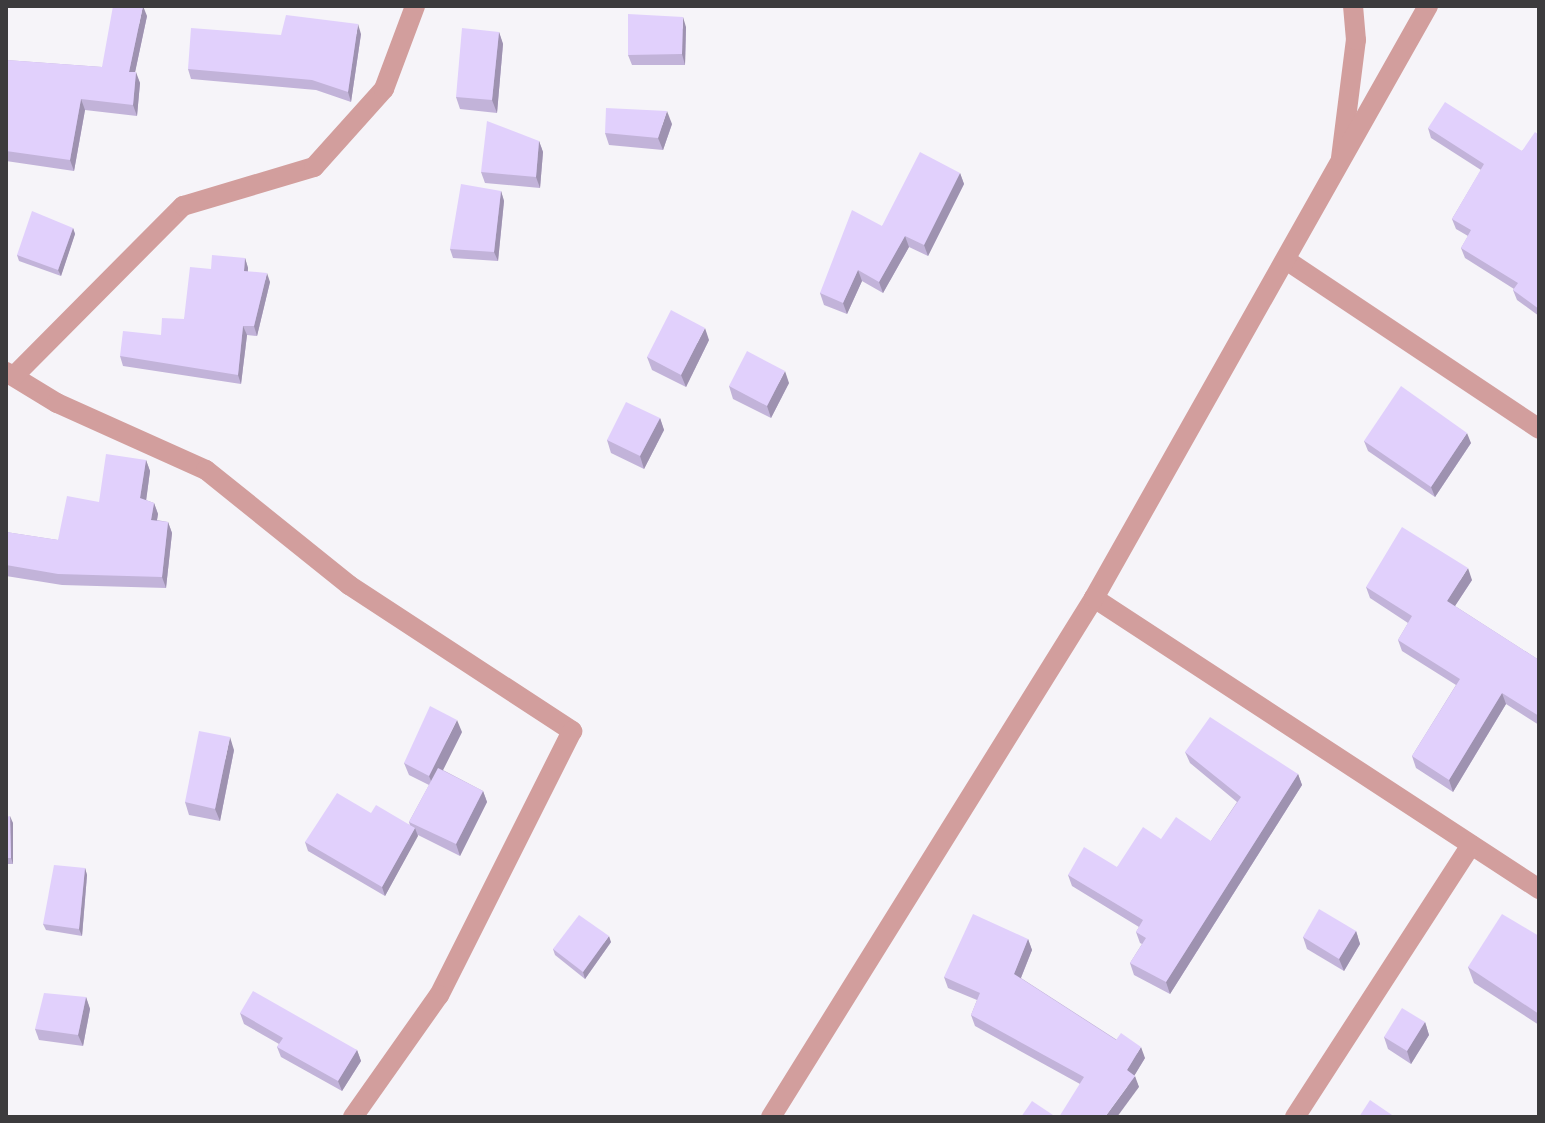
<!DOCTYPE html>
<html>
<head>
<meta charset="utf-8">
<style>
	body { margin:0 }
	#map { position:relative; width:1545px; height:1123px; overflow:hidden; background:#f6f4f9; font-family:"Fira Sans Condensed",sans-serif }
	div>[style] { position:absolute }
	.minor>* { height:20px; margin:-10px; padding:0 10px; transform-origin:10px; border-radius:10px; background:#d29e9d }
	.wall>* { inset:0; background:#c2b3d9 }
	.shaded-wall>* { inset:0; background:#9e92b0 }
	.building>* { inset:0; background:#e1d0fc }
	span { translate:-50% -50%; white-space:nowrap; text-align:center; line-height:1.15; -webkit-text-stroke:8px #fff; paint-order:stroke }
	.frame { position:absolute; inset:0; border:8px solid #3c3b3d; pointer-events:none }
</style>
</head>
<body>
<div id="map">
	<div class="minor">
		<div style="left:1341px;top:158px;width:119px;rotate:-82.8deg"></div>
		<div style="left:1356px;top:40px;width:34px;rotate:-95deg"></div>
		<div style="left:1286px;top:260px;width:304px;rotate:33.7deg"></div>
		<div style="left:6px;top:372px;width:60px;rotate:31.3deg"></div>
		<div style="left:57px;top:403px;width:163px;rotate:24.2deg"></div>
		<div style="left:206px;top:470px;width:184px;rotate:38.8deg"></div>
		<div style="left:349px;top:585px;width:267px;rotate:33.2deg"></div>
		<div style="left:572px;top:731px;width:296px;rotate:116.7deg"></div>
		<div style="left:439px;top:995px;width:149px;rotate:125.2deg"></div>
		<div style="left:14px;top:376px;width:240px;rotate:-45.2deg"></div>
		<div style="left:183px;top:206px;width:137px;rotate:-16.6deg"></div>
		<div style="left:314px;top:167px;width:105px;rotate:-48.1deg"></div>
		<div style="left:384px;top:89px;width:89px;rotate:-69.5deg"></div>
		<div style="left:1094px;top:598px;width:532px;rotate:33.18deg"></div>
		<div style="left:771px;top:1117px;width:611px;rotate:-58.1deg"></div>
		<div style="left:1094px;top:598px;width:680px;rotate:-60.57deg"></div>
		<div style="left:1295px;top:1117px;width:324px;rotate:-57.1deg"></div>
	</div>
	<div class="wall">
		<div style="clip-path:polygon(147px 16px,135px 72px,140px 83px,137px 116px,85px 110px,74px 171px,6px 161px,6px 60px,102px 67px)"></div>
		<div style="clip-path:polygon(686px 27px,685px 65px,632px 65px,628px 55px)"></div>
		<div style="clip-path:polygon(499px 32px,503px 44px,497px 113px,460px 109px,456px 97px)"></div>
		<div style="clip-path:polygon(361px 34px,351px 102px,316px 90px,191px 79px,188px 69px,281px 35px)"></div>
		<div style="clip-path:polygon(672px 124px,663px 150px,609px 145px,605px 133px)"></div>
		<div style="clip-path:polygon(1428px 128px,1522px 151px,1539px 135px,1539px 316px,1517px 300px,1513px 290px,1514px 289px,1465px 258px,1461px 248px,1468px 236px,1456px 229px,1452px 219px,1481px 170px,1431px 138px)"></div>
		<div style="clip-path:polygon(539px 141px,543px 152px,540px 188px,485px 183px,481px 172px)"></div>
		<div style="clip-path:polygon(960px 173px,964px 184px,928px 256px,909px 247px,883px 293px,862px 281px,847px 314px,824px 305px,820px 293px,882px 226px)"></div>
		<div style="clip-path:polygon(501px 191px,504px 201px,498px 261px,453px 258px,450px 249px)"></div>
		<div style="clip-path:polygon(73px 228px,75px 234px,61px 276px,19px 261px,17px 255px)"></div>
		<div style="clip-path:polygon(245px 258px,248px 268px,248px 272px,270px 282px,257px 336px,247px 335px,241px 384px,123px 366px,120px 356px,161px 335px,184px 319px,211px 269px)"></div>
		<div style="clip-path:polygon(709px 340px,686px 387px,652px 370px,647px 357px)"></div>
		<div style="clip-path:polygon(789px 383px,771px 418px,733px 399px,729px 386px)"></div>
		<div style="clip-path:polygon(660px 418px,664px 430px,644px 469px,611px 453px,607px 440px)"></div>
		<div style="clip-path:polygon(1364px 441px,1471px 443px,1435px 497px,1368px 451px)"></div>
		<div style="clip-path:polygon(146px 460px,150px 471px,146px 500px,154px 503px,158px 514px,157px 520px,168px 522px,172px 533px,166px 588px,62px 585px,6px 576px,6px 532px,58px 540px)"></div>
		<div style="clip-path:polygon(1472px 580px,1455px 606px,1539px 660px,1539px 725px,1506px 704px,1453px 792px,1416px 768px,1412px 756px,1456px 685px,1402px 651px,1398px 640px,1408px 623px,1370px 598px,1366px 587px)"></div>
		<div style="clip-path:polygon(462px 732px,443px 770px,483px 791px,487px 802px,460px 856px,418px 835px,385px 896px,308px 851px,305px 842px,371px 813px,410px 825px,409px 822px,429px 785px,409px 775px,404px 763px)"></div>
		<div style="clip-path:polygon(234px 750px,220px 821px,189px 815px,185px 802px)"></div>
		<div style="clip-path:polygon(1185px 752px,1298px 774px,1302px 785px,1170px 994px,1134px 975px,1130px 963px,1142px 944px,1140px 943px,1136px 932px,1139px 927px,1072px 886px,1068px 875px,1117px 867px,1161px 839px,1211px 841px,1237px 802px,1190px 763px)"></div>
		<div style="clip-path:polygon(6px 817px,13px 823px,13px 864px,6px 864px)"></div>
		<div style="clip-path:polygon(85px 868px,87px 875px,82px 936px,46px 930px,43px 924px)"></div>
		<div style="clip-path:polygon(1356px 931px,1360px 944px,1344px 971px,1307px 949px,1303px 937px)"></div>
		<div style="clip-path:polygon(1539px 936px,1539px 1025px,1474px 983px,1468px 967px)"></div>
		<div style="clip-path:polygon(1028px 939px,1032px 950px,1021px 978px,1145px 1058px,1134px 1076px,1139px 1087px,1080px 1084px,975px 1026px,971px 1015px,977px 1000px,948px 988px,944px 977px)"></div>
		<div style="clip-path:polygon(611px 942px,585px 979px,555px 955px,553px 949px)"></div>
		<div style="clip-path:polygon(86px 997px,90px 1009px,83px 1046px,39px 1040px,35px 1029px)"></div>
		<div style="clip-path:polygon(240px 1013px,357px 1050px,361px 1061px,342px 1091px,281px 1057px,277px 1047px,279px 1044px,244px 1024px)"></div>
		<div style="clip-path:polygon(1425px 1022px,1429px 1035px,1411px 1064px,1388px 1049px,1384px 1037px)"></div>
	</div>
	<div class="shaded-wall">
		<div style="clip-path:polygon(143px 6px,147px 16px,133px 82px,129px 72px)"></div>
		<div style="clip-path:polygon(683px 17px,686px 27px,685px 65px,682px 54px)"></div>
		<div style="clip-path:polygon(358px 24px,361px 34px,351px 102px,348px 92px)"></div>
		<div style="clip-path:polygon(499px 32px,503px 44px,497px 113px,492px 100px)"></div>
		<div style="clip-path:polygon(136px 72px,140px 83px,137px 116px,133px 105px)"></div>
		<div style="clip-path:polygon(81px 99px,85px 110px,74px 171px,70px 160px)"></div>
		<div style="clip-path:polygon(667px 111px,672px 124px,663px 150px,658px 138px)"></div>
		<div style="clip-path:polygon(539px 141px,543px 152px,540px 188px,536px 177px)"></div>
		<div style="clip-path:polygon(960px 173px,964px 184px,928px 256px,924px 245px)"></div>
		<div style="clip-path:polygon(501px 191px,504px 201px,498px 261px,494px 252px)"></div>
		<div style="clip-path:polygon(73px 228px,75px 234px,61px 276px,58px 270px)"></div>
		<div style="clip-path:polygon(905px 236px,909px 247px,883px 293px,879px 282px)"></div>
		<div style="clip-path:polygon(245px 258px,248px 268px,247px 280px,244px 271px)"></div>
		<div style="clip-path:polygon(858px 270px,862px 281px,847px 314px,843px 303px)"></div>
		<div style="clip-path:polygon(267px 273px,270px 282px,257px 336px,254px 326px)"></div>
		<div style="clip-path:polygon(243px 326px,247px 335px,241px 384px,238px 375px)"></div>
		<div style="clip-path:polygon(705px 328px,709px 340px,686px 387px,681px 375px)"></div>
		<div style="clip-path:polygon(785px 371px,789px 383px,771px 418px,767px 406px)"></div>
		<div style="clip-path:polygon(660px 418px,664px 430px,644px 469px,640px 456px)"></div>
		<div style="clip-path:polygon(1467px 433px,1471px 443px,1435px 497px,1431px 487px)"></div>
		<div style="clip-path:polygon(146px 460px,150px 471px,145px 509px,140px 498px)"></div>
		<div style="clip-path:polygon(154px 503px,158px 514px,155px 531px,151px 520px)"></div>
		<div style="clip-path:polygon(168px 522px,172px 533px,166px 588px,162px 577px)"></div>
		<div style="clip-path:polygon(1468px 568px,1472px 580px,1451px 612px,1447px 601px)"></div>
		<div style="clip-path:polygon(1502px 693px,1506px 704px,1453px 792px,1449px 780px)"></div>
		<div style="clip-path:polygon(457px 720px,462px 732px,434px 788px,429px 776px)"></div>
		<div style="clip-path:polygon(230px 737px,234px 750px,220px 821px,215px 809px)"></div>
		<div style="clip-path:polygon(1298px 774px,1302px 785px,1170px 994px,1166px 982px)"></div>
		<div style="clip-path:polygon(483px 791px,487px 802px,460px 856px,456px 844px)"></div>
		<div style="clip-path:polygon(10px 816px,13px 823px,13px 864px,11px 858px)"></div>
		<div style="clip-path:polygon(415px 828px,418px 836px,385px 896px,382px 887px)"></div>
		<div style="clip-path:polygon(85px 868px,87px 875px,82px 936px,79px 929px)"></div>
		<div style="clip-path:polygon(1356px 931px,1360px 944px,1344px 971px,1339px 959px)"></div>
		<div style="clip-path:polygon(609px 936px,611px 942px,585px 979px,583px 972px)"></div>
		<div style="clip-path:polygon(1028px 939px,1032px 950px,1018px 985px,1014px 974px)"></div>
		<div style="clip-path:polygon(86px 997px,90px 1009px,83px 1046px,78px 1035px)"></div>
		<div style="clip-path:polygon(1425px 1022px,1429px 1035px,1411px 1064px,1407px 1051px)"></div>
		<div style="clip-path:polygon(1141px 1047px,1145px 1058px,1131px 1081px,1127px 1070px)"></div>
		<div style="clip-path:polygon(357px 1050px,361px 1061px,342px 1091px,338px 1081px)"></div>
		<div style="clip-path:polygon(1135px 1076px,1139px 1087px,1117px 1117px,1105px 1117px)"></div>
	</div>
	<div class="building">
		<div style="clip-path:polygon(113px 6px,143px 6px,129px 72px,136px 72px,133px 105px,81px 99px,70px 160px,6px 151px,6px 60px,102px 67px)"></div>
		<div style="clip-path:polygon(628px 14px,683px 17px,682px 54px,628px 55px)"></div>
		<div style="clip-path:polygon(286px 15px,358px 24px,348px 92px,312px 80px,188px 69px,191px 28px,281px 35px)"></div>
		<div style="clip-path:polygon(462px 28px,499px 32px,492px 100px,456px 97px)"></div>
		<div style="clip-path:polygon(1445px 102px,1522px 151px,1535px 132px,1539px 135px,1539px 309px,1513px 290px,1518px 283px,1461px 248px,1471px 230px,1452px 219px,1484px 164px,1428px 128px)"></div>
		<div style="clip-path:polygon(606px 108px,667px 111px,658px 138px,605px 133px)"></div>
		<div style="clip-path:polygon(487px 121px,539px 141px,536px 177px,481px 172px)"></div>
		<div style="clip-path:polygon(920px 152px,960px 173px,924px 245px,905px 236px,879px 282px,858px 270px,843px 303px,820px 293px,852px 210px,882px 226px)"></div>
		<div style="clip-path:polygon(461px 184px,501px 191px,494px 252px,450px 249px)"></div>
		<div style="clip-path:polygon(32px 211px,73px 228px,58px 270px,17px 255px)"></div>
		<div style="clip-path:polygon(212px 255px,245px 258px,244px 271px,267px 273px,254px 326px,243px 326px,238px 375px,120px 356px,123px 331px,161px 335px,162px 318px,184px 319px,190px 267px,211px 269px)"></div>
		<div style="clip-path:polygon(671px 310px,705px 328px,681px 375px,647px 357px)"></div>
		<div style="clip-path:polygon(747px 351px,785px 371px,767px 406px,729px 386px)"></div>
		<div style="clip-path:polygon(1401px 386px,1467px 433px,1431px 487px,1364px 441px)"></div>
		<div style="clip-path:polygon(626px 402px,660px 418px,640px 456px,607px 440px)"></div>
		<div style="clip-path:polygon(106px 454px,146px 460px,140px 498px,154px 503px,151px 520px,168px 522px,162px 577px,58px 574px,6px 565px,6px 532px,58px 540px,67px 496px,99px 502px)"></div>
		<div style="clip-path:polygon(1402px 527px,1468px 568px,1447px 601px,1539px 660px,1539px 716px,1502px 693px,1449px 780px,1412px 756px,1460px 679px,1398px 640px,1412px 616px,1366px 587px)"></div>
		<div style="clip-path:polygon(430px 706px,457px 720px,429px 776px,404px 763px)"></div>
		<div style="clip-path:polygon(1210px 717px,1298px 774px,1166px 982px,1130px 963px,1146px 938px,1136px 932px,1143px 920px,1068px 875px,1084px 847px,1117px 867px,1143px 827px,1161px 839px,1176px 817px,1211px 841px,1241px 797px,1185px 752px)"></div>
		<div style="clip-path:polygon(199px 731px,230px 737px,215px 809px,185px 802px)"></div>
		<div style="clip-path:polygon(438px 768px,483px 791px,456px 844px,409px 822px)"></div>
		<div style="clip-path:polygon(337px 793px,371px 813px,376px 805px,415px 828px,382px 887px,305px 842px)"></div>
		<div style="clip-path:polygon(10px 816px,11px 858px,6px 858px,6px 817px)"></div>
		<div style="clip-path:polygon(54px 865px,85px 868px,79px 929px,43px 924px)"></div>
		<div style="clip-path:polygon(1319px 909px,1356px 931px,1339px 959px,1303px 937px)"></div>
		<div style="clip-path:polygon(973px 914px,1028px 939px,1014px 974px,1116px 1040px,1121px 1033px,1141px 1047px,1127px 1070px,1135px 1076px,1105px 1117px,1059px 1117px,1084px 1077px,971px 1015px,980px 993px,944px 977px)"></div>
		<div style="clip-path:polygon(1502px 914px,1539px 936px,1539px 1014px,1468px 967px)"></div>
		<div style="clip-path:polygon(579px 915px,609px 936px,583px 972px,553px 949px)"></div>
		<div style="clip-path:polygon(253px 991px,357px 1050px,338px 1081px,277px 1047px,283px 1038px,240px 1013px)"></div>
		<div style="clip-path:polygon(44px 993px,86px 997px,78px 1035px,35px 1029px)"></div>
		<div style="clip-path:polygon(1402px 1008px,1425px 1022px,1407px 1051px,1384px 1037px)"></div>
		<div style="clip-path:polygon(1370px 1100px,1395px 1117px,1359px 1117px)"></div>
		<div style="clip-path:polygon(1032px 1101px,1056px 1117px,1021px 1117px)"></div>
	</div>
	<div class="frame"></div>
</div>
</body>
</html>
